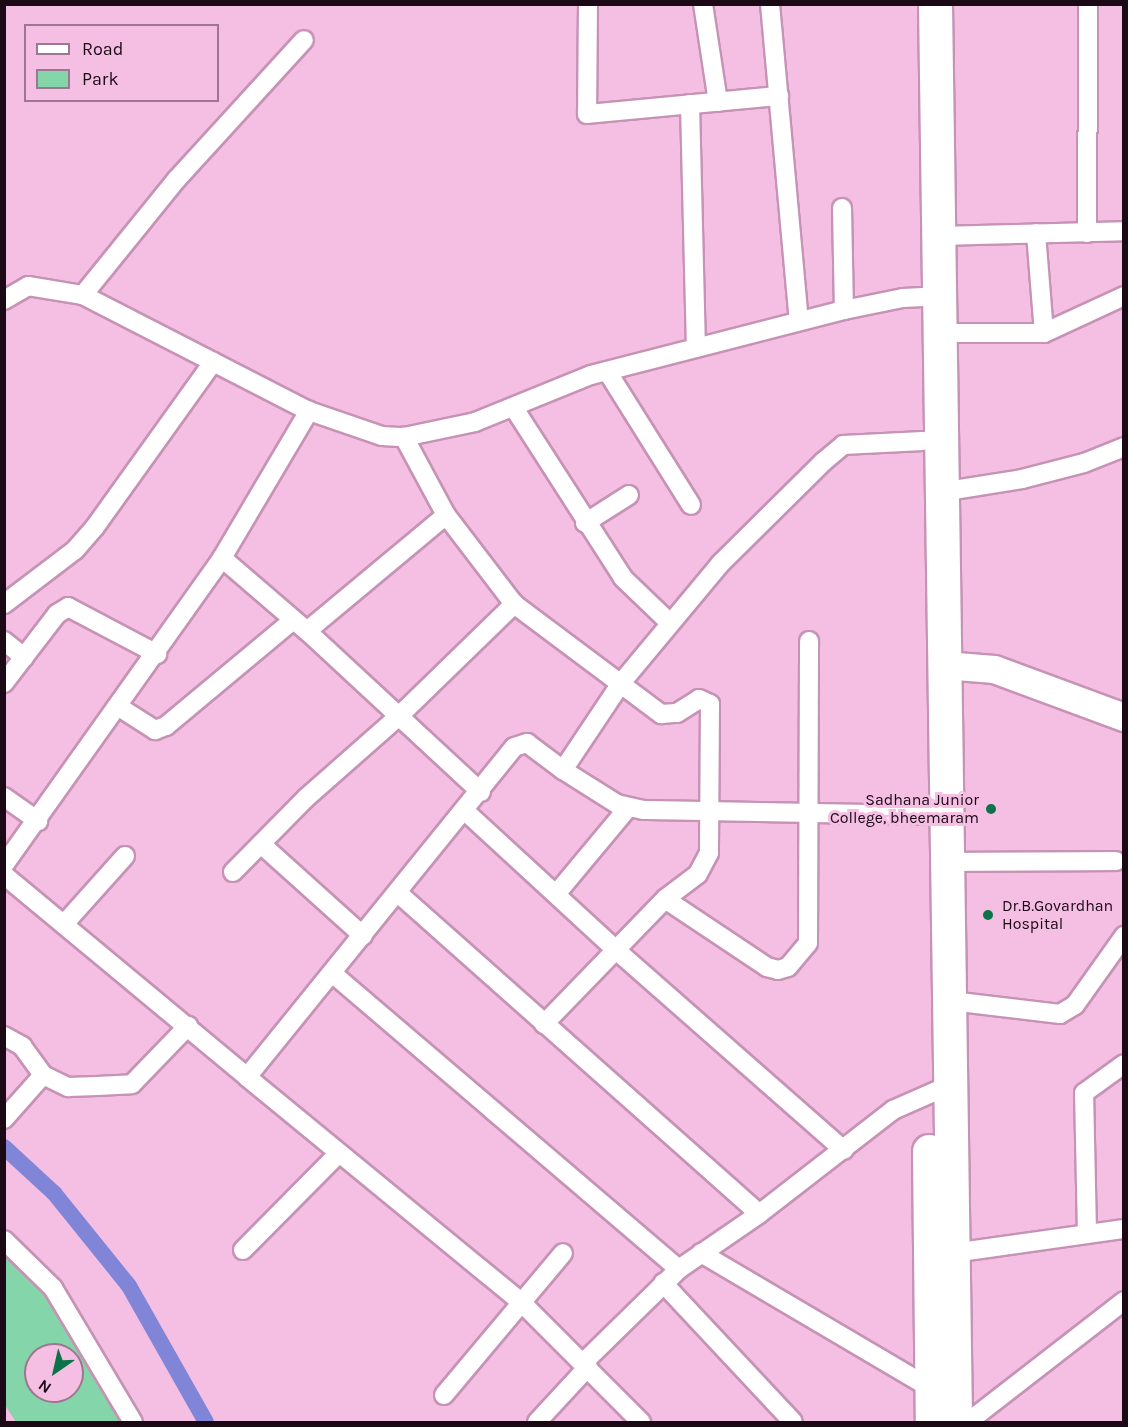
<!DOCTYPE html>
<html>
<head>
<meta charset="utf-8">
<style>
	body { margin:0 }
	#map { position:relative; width:1128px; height:1427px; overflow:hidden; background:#f5bfe3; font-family:Karla,sans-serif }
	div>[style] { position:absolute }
	.green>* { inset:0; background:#84d5a9 }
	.canal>* { height:16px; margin:-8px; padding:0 8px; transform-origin:8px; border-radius:8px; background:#8085d8 }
	.roads { filter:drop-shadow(2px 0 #c693b5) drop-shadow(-2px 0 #c693b5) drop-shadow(0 2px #c693b5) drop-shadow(0 -2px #c693b5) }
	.street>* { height:18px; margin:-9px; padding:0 9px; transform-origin:9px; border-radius:9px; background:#fff }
	.secondary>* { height:27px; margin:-13.5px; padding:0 13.5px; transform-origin:13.5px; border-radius:13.5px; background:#fff }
	.highway>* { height:33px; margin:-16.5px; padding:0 16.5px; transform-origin:16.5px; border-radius:16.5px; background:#fff }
	.dots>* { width:16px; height:16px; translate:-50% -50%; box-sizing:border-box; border:3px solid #f5bfe3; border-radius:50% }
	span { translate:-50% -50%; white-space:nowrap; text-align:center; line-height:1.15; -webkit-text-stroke:6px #f5bfe3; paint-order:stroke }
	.poi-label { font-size:16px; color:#1b0916 }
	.right { translate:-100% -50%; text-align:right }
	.left { translate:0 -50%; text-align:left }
	.frame { position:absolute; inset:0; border:6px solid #1b0916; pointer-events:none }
	.legend { position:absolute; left:24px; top:24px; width:195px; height:78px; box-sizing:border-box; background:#f5bfe3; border:2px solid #9e7691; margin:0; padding:8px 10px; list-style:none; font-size:18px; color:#1b0916 }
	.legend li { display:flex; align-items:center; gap:12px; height:30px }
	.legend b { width:30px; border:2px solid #9e7691 }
	.north { position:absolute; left:24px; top:1343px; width:60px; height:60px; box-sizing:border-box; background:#f5bfe3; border:2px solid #9e7691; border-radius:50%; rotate:214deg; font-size:16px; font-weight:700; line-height:24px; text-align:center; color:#1b0916 }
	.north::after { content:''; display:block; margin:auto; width:21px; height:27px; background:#0b7249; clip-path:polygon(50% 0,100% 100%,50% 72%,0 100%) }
</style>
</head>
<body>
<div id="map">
	<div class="green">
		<div style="clip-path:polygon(evenodd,4px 1247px,53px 1299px,125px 1422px,16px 1422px,5px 1405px,4px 1247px,36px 1355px,72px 1355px,72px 1391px,36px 1391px,36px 1355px)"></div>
	</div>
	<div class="canal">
		<div style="left:4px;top:1147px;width:68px;rotate:42.6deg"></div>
		<div style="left:54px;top:1193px;width:119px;rotate:51.1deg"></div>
		<div style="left:129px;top:1286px;width:156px;rotate:60.5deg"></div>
	</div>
	<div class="roads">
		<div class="street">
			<div style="left:588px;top:4px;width:110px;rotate:90.5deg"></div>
			<div style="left:587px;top:114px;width:193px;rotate:-5.4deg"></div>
			<div style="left:703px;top:4px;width:99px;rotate:81.3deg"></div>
			<div style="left:770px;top:4px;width:318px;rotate:84.8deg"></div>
			<div style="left:690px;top:104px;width:244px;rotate:88.6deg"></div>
			<div style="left:842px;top:208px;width:102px;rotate:88.9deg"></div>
			<div style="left:1087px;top:233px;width:229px;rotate:-89.7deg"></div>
			<div style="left:938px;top:236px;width:186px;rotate:-1.5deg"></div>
			<div style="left:83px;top:295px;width:149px;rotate:-51deg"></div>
			<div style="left:177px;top:179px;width:188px;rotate:-47.6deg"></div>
			<div style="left:4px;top:300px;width:28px;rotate:-30deg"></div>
			<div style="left:28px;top:286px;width:56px;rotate:9.3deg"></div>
			<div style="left:83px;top:295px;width:254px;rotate:27.2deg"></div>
			<div style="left:309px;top:411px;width:77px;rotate:18.9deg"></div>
			<div style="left:382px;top:436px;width:22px;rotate:3deg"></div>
			<div style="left:404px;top:437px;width:73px;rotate:-11.9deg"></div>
			<div style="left:475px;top:422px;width:125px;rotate:-22.1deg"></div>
			<div style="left:591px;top:375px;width:261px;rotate:-14.4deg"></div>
			<div style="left:844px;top:310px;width:60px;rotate:-11.5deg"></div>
			<div style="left:903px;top:298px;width:35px;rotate:-3deg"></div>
			<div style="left:938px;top:333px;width:106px"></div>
			<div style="left:1044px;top:333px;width:100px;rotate:-94.6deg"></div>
			<div style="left:1044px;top:333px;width:88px;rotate:-24.8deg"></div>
			<div style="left:607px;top:371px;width:158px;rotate:57.9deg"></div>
			<div style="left:514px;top:408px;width:202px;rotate:57.3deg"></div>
			<div style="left:623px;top:578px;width:65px;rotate:43.8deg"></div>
			<div style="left:941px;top:492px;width:82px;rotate:-9.1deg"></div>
			<div style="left:1022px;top:479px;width:64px;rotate:-14.5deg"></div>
			<div style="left:1084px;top:463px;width:43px;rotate:-21.8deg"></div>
			<div style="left:446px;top:515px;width:112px;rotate:52.6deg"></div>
			<div style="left:514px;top:604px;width:184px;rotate:36.8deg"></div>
			<div style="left:661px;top:714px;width:16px;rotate:-4deg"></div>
			<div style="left:677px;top:713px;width:26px;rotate:-32deg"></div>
			<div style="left:699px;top:699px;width:12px;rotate:24deg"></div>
			<div style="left:710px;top:704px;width:149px;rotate:90.4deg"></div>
			<div style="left:709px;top:853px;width:24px;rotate:118deg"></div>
			<div style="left:698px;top:874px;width:41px;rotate:142.9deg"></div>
			<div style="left:585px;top:523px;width:52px;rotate:-32.5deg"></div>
			<div style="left:222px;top:558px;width:112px;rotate:40.7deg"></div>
			<div style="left:307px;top:631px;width:237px;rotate:42.8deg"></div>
			<div style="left:4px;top:604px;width:89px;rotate:-37.3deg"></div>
			<div style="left:75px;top:550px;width:30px;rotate:-49deg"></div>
			<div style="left:95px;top:527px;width:203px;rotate:-54.4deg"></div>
			<div style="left:307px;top:631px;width:181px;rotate:-39.8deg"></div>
			<div style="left:446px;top:515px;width:89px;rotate:-118.3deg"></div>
			<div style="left:4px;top:641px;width:26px;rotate:39deg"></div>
			<div style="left:4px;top:683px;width:87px;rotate:-52.5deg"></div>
			<div style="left:57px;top:614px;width:13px;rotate:-32deg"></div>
			<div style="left:68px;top:607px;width:101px;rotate:27.8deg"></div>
			<div style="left:119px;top:707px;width:43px;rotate:32.6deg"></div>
			<div style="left:155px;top:730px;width:12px;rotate:-20deg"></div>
			<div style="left:166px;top:726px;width:165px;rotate:-39.8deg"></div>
			<div style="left:563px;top:770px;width:64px;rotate:32.2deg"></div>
			<div style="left:617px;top:804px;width:27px;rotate:13deg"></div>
			<div style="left:643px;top:810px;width:287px;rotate:1deg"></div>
			<div style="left:4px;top:797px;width:42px;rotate:35.2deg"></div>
			<div style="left:465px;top:811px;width:205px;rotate:42.6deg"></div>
			<div style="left:616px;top:950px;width:303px;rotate:41.3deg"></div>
			<div style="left:261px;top:844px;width:137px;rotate:42deg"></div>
			<div style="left:947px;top:862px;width:169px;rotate:-0.3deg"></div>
			<div style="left:4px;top:865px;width:377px;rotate:-54.6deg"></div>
			<div style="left:222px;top:558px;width:171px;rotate:-59.4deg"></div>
			<div style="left:233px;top:872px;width:104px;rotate:-45.4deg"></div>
			<div style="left:306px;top:798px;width:124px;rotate:-41.4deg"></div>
			<div style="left:399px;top:716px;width:161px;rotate:-44.2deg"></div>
			<div style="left:4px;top:875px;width:316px;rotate:39.7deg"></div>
			<div style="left:247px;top:1077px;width:424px;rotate:-51deg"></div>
			<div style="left:514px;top:747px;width:14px;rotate:-17deg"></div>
			<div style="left:527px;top:743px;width:45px;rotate:36.9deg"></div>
			<div style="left:563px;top:770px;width:105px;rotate:-56.3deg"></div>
			<div style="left:621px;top:683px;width:155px;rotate:-50.2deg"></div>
			<div style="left:720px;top:564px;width:145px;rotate:-44.7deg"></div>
			<div style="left:823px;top:462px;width:26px;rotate:-40deg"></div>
			<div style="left:843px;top:445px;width:80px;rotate:-2.9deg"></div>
			<div style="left:398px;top:893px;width:483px;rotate:41.6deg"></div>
			<div style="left:557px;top:893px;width:109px;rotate:-50.2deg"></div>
			<div style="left:65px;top:923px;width:90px;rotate:-48.2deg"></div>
			<div style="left:332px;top:973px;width:456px;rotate:40.5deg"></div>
			<div style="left:951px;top:1001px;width:110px;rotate:6.8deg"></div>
			<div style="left:1060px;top:1014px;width:17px;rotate:-31deg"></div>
			<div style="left:1075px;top:1005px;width:85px;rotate:-54.6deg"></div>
			<div style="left:544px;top:1024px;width:174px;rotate:-45.9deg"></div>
			<div style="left:665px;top:899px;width:123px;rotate:33.7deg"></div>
			<div style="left:767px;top:967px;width:11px;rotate:15deg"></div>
			<div style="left:778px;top:970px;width:10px;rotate:-17deg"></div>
			<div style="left:788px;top:967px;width:31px;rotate:-50deg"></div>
			<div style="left:808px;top:943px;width:302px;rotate:-89.8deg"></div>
			<div style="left:4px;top:1036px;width:21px;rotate:29deg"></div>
			<div style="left:22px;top:1046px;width:36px;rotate:54deg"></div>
			<div style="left:43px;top:1075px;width:28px;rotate:26deg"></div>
			<div style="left:68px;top:1087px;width:29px;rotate:-2deg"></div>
			<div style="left:97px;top:1086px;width:35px;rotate:-3deg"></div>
			<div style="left:132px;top:1084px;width:81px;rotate:-46deg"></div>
			<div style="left:247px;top:1077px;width:355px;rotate:39.4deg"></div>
			<div style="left:521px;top:1302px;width:170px;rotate:45deg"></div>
			<div style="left:4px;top:1119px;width:59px;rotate:-48.4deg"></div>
			<div style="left:1087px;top:1234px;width:141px;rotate:-91.2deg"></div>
			<div style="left:1084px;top:1093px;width:49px;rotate:-35.9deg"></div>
			<div style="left:4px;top:1240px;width:69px;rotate:44.4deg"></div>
			<div style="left:53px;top:1288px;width:156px;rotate:59.2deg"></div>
			<div style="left:243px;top:1250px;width:136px;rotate:-45.3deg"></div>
			<div style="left:701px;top:1253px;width:266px;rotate:30.5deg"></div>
			<div style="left:953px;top:1253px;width:173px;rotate:-8deg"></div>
			<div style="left:663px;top:1283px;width:190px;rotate:46.9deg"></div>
			<div style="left:584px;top:1362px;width:133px;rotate:-44.4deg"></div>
			<div style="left:679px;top:1269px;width:97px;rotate:-34.5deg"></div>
			<div style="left:759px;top:1214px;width:170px;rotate:-37.8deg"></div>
			<div style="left:893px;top:1110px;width:64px;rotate:-23.8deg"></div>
			<div style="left:444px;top:1395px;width:185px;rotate:-50deg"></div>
			<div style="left:537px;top:1422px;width:75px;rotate:-47.2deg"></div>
			<div style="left:968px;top:1422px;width:197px;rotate:-37.8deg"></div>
		</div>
		<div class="secondary">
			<div style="left:944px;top:665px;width:50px;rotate:4.6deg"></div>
			<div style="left:994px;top:669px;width:139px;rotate:20.3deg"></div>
		</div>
		<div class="highway">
			<div style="left:935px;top:4px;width:1418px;rotate:89.19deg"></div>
			<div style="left:929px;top:1151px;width:271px;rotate:89.4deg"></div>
		</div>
	</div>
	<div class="dots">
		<div style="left:991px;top:809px;background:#0b7249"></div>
		<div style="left:988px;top:915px;background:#0b7249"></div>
	</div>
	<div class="poi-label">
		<span class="right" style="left:979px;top:809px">Sadhana Junior<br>College, bheemaram</span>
		<span class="left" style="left:1002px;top:915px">Dr.B.Govardhan<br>Hospital</span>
	</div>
	<div class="frame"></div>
	<ul class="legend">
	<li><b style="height:8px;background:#fff"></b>Road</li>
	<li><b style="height:16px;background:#84d5a9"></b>Park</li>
	</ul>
	<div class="north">N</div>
</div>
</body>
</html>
